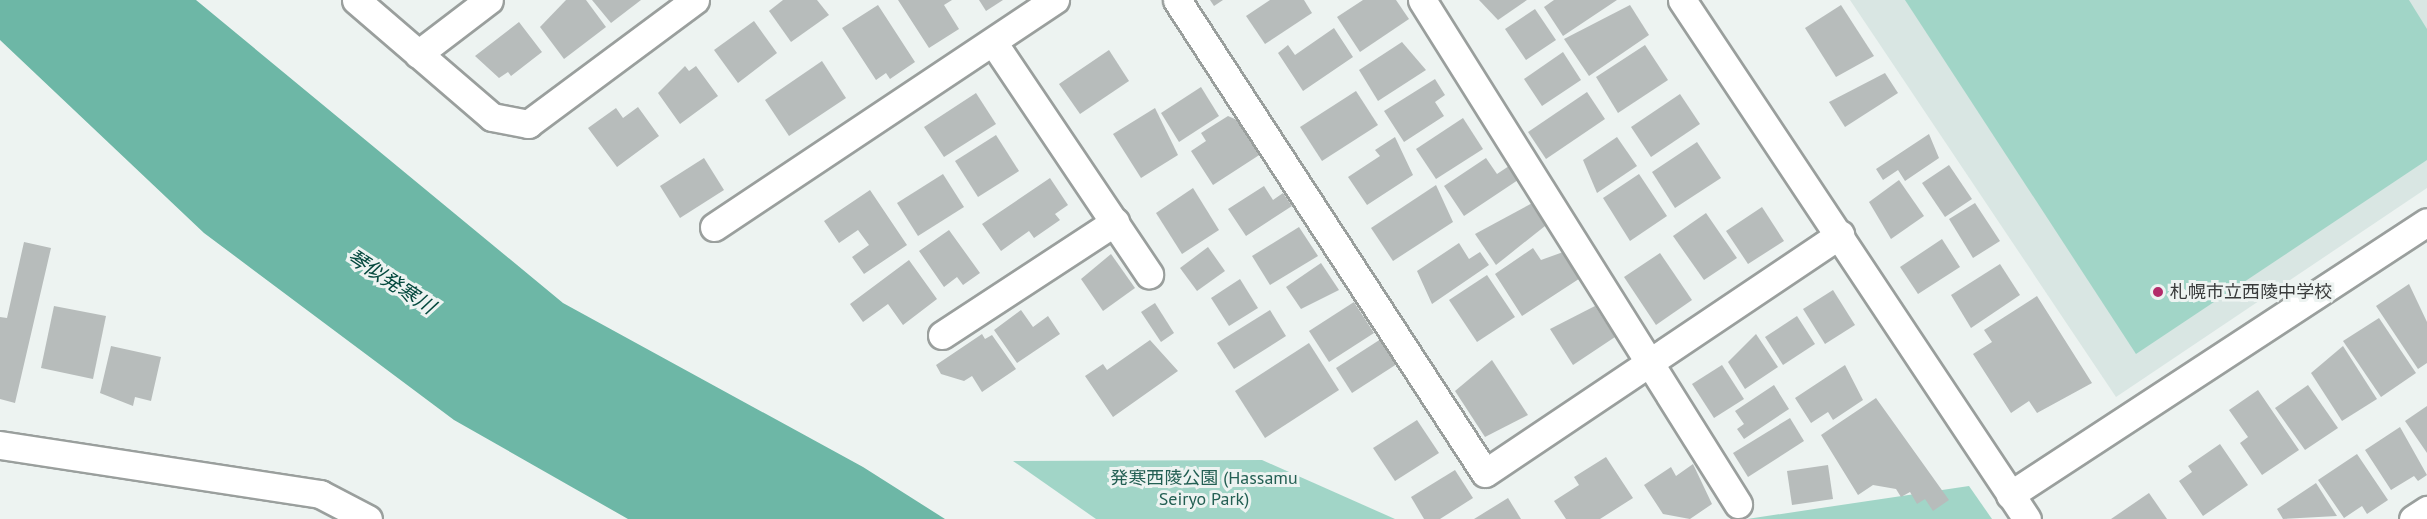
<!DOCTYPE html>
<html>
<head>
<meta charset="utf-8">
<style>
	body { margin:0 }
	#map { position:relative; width:2427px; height:519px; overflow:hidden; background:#edf3f1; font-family:"PT Sans","Noto Sans JP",sans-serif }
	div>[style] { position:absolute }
	.built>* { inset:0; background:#d9e6e3 }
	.green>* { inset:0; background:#a1d5c7 }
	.water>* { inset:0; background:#6db7a6 }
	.building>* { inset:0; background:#b7bcbb }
	.roads { filter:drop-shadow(2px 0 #9a9f9d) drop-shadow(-2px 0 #9a9f9d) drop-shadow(0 2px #9a9f9d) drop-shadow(0 -2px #9a9f9d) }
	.minor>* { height:27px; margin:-13.5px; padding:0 13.5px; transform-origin:13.5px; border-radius:13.5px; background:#fff }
	.dots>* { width:16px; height:16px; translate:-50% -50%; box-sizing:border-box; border:3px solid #edf3f1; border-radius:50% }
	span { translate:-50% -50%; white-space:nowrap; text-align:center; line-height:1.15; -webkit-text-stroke:6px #edf3f1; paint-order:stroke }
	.poi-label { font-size:18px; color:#393b3b }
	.left { translate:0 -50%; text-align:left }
	.park-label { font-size:18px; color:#235f53 }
	.water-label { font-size:20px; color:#05493e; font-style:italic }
</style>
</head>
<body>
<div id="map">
	<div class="built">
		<div style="clip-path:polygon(1850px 0,2427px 0,2427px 188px,2116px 397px)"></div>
	</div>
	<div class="green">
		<div style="clip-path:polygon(1905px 0,2409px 0,2427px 29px,2427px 160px,2136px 354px)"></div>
		<div style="clip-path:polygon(1262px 460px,1395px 519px,1096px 519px,1013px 461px)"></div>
		<div style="clip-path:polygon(1969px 486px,1992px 519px,1747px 519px)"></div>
	</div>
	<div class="water">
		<div style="clip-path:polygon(0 0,196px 0,563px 303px,863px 467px,945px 519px,628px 519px,454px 420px,204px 233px,0 40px)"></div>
	</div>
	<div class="building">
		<div style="clip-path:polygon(566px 0,586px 0,606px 27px,564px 59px,540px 27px)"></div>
		<div style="clip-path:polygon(592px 0,641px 0,611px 23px)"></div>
		<div style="clip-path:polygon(783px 0,817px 0,829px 15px,791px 42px,769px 11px)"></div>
		<div style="clip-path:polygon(898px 0,952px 0,944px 5px,959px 29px,929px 48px)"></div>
		<div style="clip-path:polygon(979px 0,1003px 0,986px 11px)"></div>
		<div style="clip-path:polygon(1210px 0,1223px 0,1214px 6px)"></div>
		<div style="clip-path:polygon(1270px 0,1304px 0,1312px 13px,1265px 44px,1246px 16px)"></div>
		<div style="clip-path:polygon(1363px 0,1396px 0,1409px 19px,1360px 52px,1337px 17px)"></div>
		<div style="clip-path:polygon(1479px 0,1527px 0,1498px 20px)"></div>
		<div style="clip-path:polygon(1554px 0,1617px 0,1563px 36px,1544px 7px)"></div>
		<div style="clip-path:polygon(878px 5px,915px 62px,890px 79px,886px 73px,876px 80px,842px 28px)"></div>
		<div style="clip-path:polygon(1630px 5px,1649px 35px,1589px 76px,1564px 39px)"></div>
		<div style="clip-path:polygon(1841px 5px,1874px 56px,1836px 77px,1805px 28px)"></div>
		<div style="clip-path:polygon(1535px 9px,1556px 40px,1526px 60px,1505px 29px)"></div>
		<div style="clip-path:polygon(754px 21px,777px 53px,738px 83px,714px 50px)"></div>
		<div style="clip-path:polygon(519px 22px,542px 52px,511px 76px,508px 72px,499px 78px,475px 56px)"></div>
		<div style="clip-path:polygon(1334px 28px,1353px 57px,1303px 91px,1278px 53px,1288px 45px,1295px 55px)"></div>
		<div style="clip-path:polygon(1402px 42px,1426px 70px,1378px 101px,1359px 70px)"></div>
		<div style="clip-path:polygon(1645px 45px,1668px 80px,1618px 113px,1596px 77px)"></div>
		<div style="clip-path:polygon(1109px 50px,1129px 81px,1080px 114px,1059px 84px)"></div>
		<div style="clip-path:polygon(1563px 52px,1581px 80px,1542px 106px,1524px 79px)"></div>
		<div style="clip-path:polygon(822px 61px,846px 98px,789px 136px,765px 100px)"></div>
		<div style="clip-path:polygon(685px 66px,689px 71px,696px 66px,718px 96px,680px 124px,658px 93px)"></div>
		<div style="clip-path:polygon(1885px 73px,1898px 93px,1845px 127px,1829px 102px)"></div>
		<div style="clip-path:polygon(1435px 79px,1445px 95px,1435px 102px,1444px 116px,1404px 142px,1384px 111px)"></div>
		<div style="clip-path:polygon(1201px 87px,1219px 116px,1179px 142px,1161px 113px)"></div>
		<div style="clip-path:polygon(1356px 91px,1378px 125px,1322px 161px,1300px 127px)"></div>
		<div style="clip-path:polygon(1587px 92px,1605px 119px,1546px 159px,1528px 132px)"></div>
		<div style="clip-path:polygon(976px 93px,996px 124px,944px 157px,924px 127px)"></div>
		<div style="clip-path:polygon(1680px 94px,1700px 124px,1651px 157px,1631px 127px)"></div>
		<div style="clip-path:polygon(638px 107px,659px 136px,617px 167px,588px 128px,616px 108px,623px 118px)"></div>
		<div style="clip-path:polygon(1155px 108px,1178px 155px,1141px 178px,1113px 134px)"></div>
		<div style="clip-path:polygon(1228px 116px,1237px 120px,1244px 116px,1267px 150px,1213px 185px,1191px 151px,1206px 141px,1201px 133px)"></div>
		<div style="clip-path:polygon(1463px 118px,1483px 149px,1436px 179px,1416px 149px)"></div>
		<div style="clip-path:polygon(1929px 134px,1939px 158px,1905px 181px,1898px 170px,1883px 180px,1876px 169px)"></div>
		<div style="clip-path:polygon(996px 135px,1019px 171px,978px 197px,955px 161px)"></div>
		<div style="clip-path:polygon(1395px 137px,1413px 175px,1367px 205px,1348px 177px,1380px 156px,1375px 150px)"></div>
		<div style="clip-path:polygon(1617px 137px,1637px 166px,1597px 193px,1583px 160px)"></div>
		<div style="clip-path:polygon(1697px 142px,1721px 178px,1675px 208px,1652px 172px)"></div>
		<div style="clip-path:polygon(704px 158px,724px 190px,680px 218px,660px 186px)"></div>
		<div style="clip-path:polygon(1486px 158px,1497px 174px,1509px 166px,1518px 180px,1464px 216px,1444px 186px)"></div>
		<div style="clip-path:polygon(1949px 165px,1972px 199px,1945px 217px,1922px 183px)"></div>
		<div style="clip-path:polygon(943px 174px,964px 207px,918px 236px,897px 203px)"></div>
		<div style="clip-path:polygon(1639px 174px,1667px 216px,1630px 241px,1603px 198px)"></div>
		<div style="clip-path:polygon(1050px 178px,1068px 205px,1055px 214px,1060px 220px,1034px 238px,1029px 231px,1001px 251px,982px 224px)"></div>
		<div style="clip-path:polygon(1899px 180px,1924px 216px,1891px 239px,1869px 202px)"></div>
		<div style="clip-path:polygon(1436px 185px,1453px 222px,1393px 261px,1371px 228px)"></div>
		<div style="clip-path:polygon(1264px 186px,1273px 200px,1283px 193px,1292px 206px,1246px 236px,1228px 209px)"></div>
		<div style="clip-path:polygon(1193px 188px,1219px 230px,1182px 254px,1156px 213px)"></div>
		<div style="clip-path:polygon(870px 190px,907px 245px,864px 274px,852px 257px,869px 245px,858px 230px,839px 243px,824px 221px)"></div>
		<div style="clip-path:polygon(1536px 201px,1550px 222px,1496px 265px,1475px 234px)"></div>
		<div style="clip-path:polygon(1975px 203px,2000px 241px,1973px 258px,1949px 219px)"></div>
		<div style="clip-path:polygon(1762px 207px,1784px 241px,1748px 264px,1726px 231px)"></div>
		<div style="clip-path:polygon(1706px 213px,1737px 258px,1704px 280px,1673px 236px)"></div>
		<div style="clip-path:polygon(1299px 227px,1318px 256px,1270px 285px,1252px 256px)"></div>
		<div style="clip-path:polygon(949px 230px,980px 273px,963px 285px,957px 277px,944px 287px,919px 251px)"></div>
		<div style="clip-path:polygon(1942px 239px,1960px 267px,1918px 294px,1900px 267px)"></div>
		<div style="clip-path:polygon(24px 242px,51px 248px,15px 403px,0 399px,0 317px,7px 318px)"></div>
		<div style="clip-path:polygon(1459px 243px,1469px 259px,1480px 252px,1489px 265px,1432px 304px,1417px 271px)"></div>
		<div style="clip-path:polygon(1208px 247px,1225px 271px,1197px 291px,1180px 268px)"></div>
		<div style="clip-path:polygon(1533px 248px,1541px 260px,1566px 251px,1588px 273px,1522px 316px,1495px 274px)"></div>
		<div style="clip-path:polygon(1660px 253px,1692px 300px,1656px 325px,1624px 277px)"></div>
		<div style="clip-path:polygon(1111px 254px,1135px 288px,1103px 311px,1081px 279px)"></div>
		<div style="clip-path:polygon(909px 260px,937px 299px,903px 325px,888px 304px,863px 322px,850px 304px)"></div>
		<div style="clip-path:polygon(1321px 263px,1339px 290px,1301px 309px,1286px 287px)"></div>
		<div style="clip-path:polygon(2000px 264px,2020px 295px,1971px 328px,1951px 295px)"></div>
		<div style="clip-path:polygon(1487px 275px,1515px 317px,1477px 342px,1449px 300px)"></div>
		<div style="clip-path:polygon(1240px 279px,1258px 308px,1229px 326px,1211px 298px)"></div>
		<div style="clip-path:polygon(2409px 284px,2427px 322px,2427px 363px,2418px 369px,2376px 306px)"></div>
		<div style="clip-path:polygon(1833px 290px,1855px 325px,1825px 344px,1803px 309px)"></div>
		<div style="clip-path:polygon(2037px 296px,2092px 383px,2037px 413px,2029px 401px,2011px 413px,1973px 354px,1992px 342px,1984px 330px)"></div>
		<div style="clip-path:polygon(1354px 302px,1374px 333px,1329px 362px,1309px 331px)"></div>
		<div style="clip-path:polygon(1155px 303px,1174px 333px,1161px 342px,1141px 312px)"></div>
		<div style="clip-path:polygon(54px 306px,106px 316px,93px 379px,41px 368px)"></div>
		<div style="clip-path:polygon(1595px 306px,1615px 337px,1573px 365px,1550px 329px)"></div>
		<div style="clip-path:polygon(1021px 310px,1033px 327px,1048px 316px,1060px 334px,1017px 363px,994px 330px)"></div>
		<div style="clip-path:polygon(1270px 310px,1286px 336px,1234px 369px,1217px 343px)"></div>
		<div style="clip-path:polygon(1797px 316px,1815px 344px,1783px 365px,1765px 337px)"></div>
		<div style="clip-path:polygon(2379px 318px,2416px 373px,2381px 397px,2343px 341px)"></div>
		<div style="clip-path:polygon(982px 334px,985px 339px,992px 335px,1016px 369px,982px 392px,972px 376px,964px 381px,941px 374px,936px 365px)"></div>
		<div style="clip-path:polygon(1756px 334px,1778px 367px,1745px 389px,1728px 362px)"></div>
		<div style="clip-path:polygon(1384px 337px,1400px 362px,1352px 393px,1336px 368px)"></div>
		<div style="clip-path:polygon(1150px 340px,1178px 371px,1113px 417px,1085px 376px,1103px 364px,1107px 370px)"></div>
		<div style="clip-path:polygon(1309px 343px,1339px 390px,1265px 438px,1235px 391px)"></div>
		<div style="clip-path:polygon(111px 346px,161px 357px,151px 401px,135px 397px,133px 406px,100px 393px)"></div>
		<div style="clip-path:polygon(2343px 346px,2377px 399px,2342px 421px,2311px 373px)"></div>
		<div style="clip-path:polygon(1492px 360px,1528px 415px,1485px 437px,1455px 391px)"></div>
		<div style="clip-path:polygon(1722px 365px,1744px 399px,1714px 418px,1692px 384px)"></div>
		<div style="clip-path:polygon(1845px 365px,1863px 400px,1833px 420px,1828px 412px,1811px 423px,1795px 398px)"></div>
		<div style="clip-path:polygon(1774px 385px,1789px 409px,1744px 439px,1737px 429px,1744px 424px,1735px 411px)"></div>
		<div style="clip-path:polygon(2308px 385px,2338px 428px,2305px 450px,2275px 408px)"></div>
		<div style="clip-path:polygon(2258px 390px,2299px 450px,2262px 475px,2240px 443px,2248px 437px,2229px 410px)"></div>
		<div style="clip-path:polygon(1876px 398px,1949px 500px,1933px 511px,1925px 499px,1917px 504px,1910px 492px,1901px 497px,1896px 489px,1873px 485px,1858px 495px,1821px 435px)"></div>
		<div style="clip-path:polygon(2427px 406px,2427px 453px,2405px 421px)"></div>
		<div style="clip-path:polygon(1790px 418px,1804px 441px,1748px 477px,1733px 453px)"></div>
		<div style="clip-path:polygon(1417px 420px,1439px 453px,1395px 481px,1373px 448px)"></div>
		<div style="clip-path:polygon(2400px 427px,2427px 475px,2418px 481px,2414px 476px,2391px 490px,2365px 450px)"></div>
		<div style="clip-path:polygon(2220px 444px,2248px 485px,2203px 516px,2179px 481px,2192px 472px,2188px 466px)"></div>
		<div style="clip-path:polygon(2357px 454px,2388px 500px,2367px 514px,2362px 506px,2344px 518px,2318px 480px)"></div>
		<div style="clip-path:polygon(1606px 457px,1633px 498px,1600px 519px,1566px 519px,1554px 501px,1579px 485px,1574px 477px)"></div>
		<div style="clip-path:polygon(1693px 464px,1712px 504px,1690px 519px,1663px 514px,1644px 485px,1671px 467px,1676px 476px)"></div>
		<div style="clip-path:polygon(1828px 465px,1833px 499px,1792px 505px,1787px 471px)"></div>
		<div style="clip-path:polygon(1455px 470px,1473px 498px,1440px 519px,1424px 519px,1411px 497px)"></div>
		<div style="clip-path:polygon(2316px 483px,2337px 516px,2283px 519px,2277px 509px)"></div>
		<div style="clip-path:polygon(2149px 493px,2167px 519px,2111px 519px)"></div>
		<div style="clip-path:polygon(1508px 498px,1521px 519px,1474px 519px)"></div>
	</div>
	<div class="roads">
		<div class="minor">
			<div style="left:356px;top:0;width:179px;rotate:40.7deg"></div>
			<div style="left:492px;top:117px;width:37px;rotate:11deg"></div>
			<div style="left:528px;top:124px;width:208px;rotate:-36.6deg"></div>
			<div style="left:1177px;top:0;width:564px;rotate:56.93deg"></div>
			<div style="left:1485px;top:473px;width:428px;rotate:-33.9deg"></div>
			<div style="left:1422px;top:0;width:595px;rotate:57.91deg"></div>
			<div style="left:1682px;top:0;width:623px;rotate:56.39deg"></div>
			<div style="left:993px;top:42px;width:280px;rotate:56.1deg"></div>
			<div style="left:418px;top:54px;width:89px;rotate:-37.3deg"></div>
			<div style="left:714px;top:227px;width:410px;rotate:-33.7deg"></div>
			<div style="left:942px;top:335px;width:207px;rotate:-33.2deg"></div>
			<div style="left:0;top:445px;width:324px;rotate:8.7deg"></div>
			<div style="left:320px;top:494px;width:54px;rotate:27.5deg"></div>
			<div style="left:2010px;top:495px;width:498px;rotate:-33.2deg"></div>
			<div style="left:2413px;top:519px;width:17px;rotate:-33deg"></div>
		</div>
	</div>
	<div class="dots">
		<div style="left:2158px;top:292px;background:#b32b6a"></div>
	</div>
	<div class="poi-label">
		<span class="left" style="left:2170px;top:292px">札幌市立西陵中学校</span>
	</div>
	<div class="park-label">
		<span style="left:1204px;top:489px">発寒西陵公園 (Hassamu<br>Seiryo Park)</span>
	</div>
	<div class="water-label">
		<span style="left:391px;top:282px;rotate:33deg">琴似発寒川</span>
	</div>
</div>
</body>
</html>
